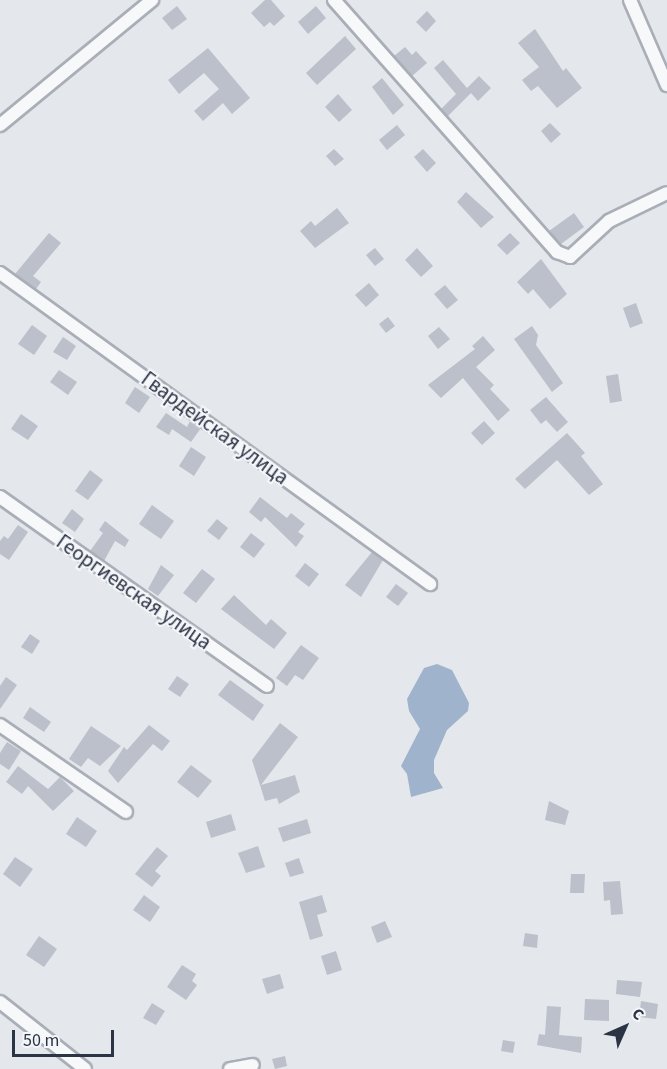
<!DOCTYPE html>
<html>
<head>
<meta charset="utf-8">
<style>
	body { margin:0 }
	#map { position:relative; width:667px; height:1069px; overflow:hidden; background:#e4e7ec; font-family:"Source Sans 3",sans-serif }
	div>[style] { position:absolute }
	.water>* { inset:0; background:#9fb4cc }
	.building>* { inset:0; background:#bbc0ca }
	.roads { filter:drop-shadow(2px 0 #a9aeb7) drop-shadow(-2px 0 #a9aeb7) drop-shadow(0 2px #a9aeb7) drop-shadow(0 -2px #a9aeb7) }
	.minor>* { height:12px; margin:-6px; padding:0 6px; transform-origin:6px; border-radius:6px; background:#f7f8fa }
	span { translate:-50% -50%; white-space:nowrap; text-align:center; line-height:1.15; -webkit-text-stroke:4.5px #f4f6f9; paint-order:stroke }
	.street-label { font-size:21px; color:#2b3445 }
	.north { position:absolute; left:595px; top:997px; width:60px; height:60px; -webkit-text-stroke:4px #f4f6f9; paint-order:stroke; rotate:45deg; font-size:16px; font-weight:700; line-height:24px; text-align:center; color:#2b3445 }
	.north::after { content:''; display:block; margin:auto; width:21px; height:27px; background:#2b3445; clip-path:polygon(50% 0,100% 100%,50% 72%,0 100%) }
	.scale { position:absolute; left:12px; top:1030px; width:102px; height:27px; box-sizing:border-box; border:3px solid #2b3445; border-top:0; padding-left:8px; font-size:18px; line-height:21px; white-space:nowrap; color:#2b3445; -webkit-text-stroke:4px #f4f6f9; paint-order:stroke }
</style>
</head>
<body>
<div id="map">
	<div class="water">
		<div style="clip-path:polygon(437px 664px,452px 670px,469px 703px,468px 711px,447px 730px,434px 760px,434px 773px,443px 788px,411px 797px,407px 774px,401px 766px,420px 729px,409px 711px,407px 699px,424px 668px)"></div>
	</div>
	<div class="building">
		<div style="clip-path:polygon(265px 0,271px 0,285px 16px,274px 26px,270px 22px,264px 27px,251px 13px)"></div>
		<div style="clip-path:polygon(177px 6px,187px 19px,172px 30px,162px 18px)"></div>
		<div style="clip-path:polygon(316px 6px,326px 18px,308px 34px,298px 22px)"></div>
		<div style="clip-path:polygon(427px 11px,436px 21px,426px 32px,416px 22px)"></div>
		<div style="clip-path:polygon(535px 29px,563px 71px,566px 68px,582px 88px,557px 108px,538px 86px,531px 91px,522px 80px,539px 67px,518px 43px)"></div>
		<div style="clip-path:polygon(345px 36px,356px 49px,317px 85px,306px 73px)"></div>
		<div style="clip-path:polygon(405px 47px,412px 55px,416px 51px,427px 63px,412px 76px,394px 56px)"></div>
		<div style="clip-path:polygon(208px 48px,250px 98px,232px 114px,223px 103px,203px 121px,194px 111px,219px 89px,204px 73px,179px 94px,168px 80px)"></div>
		<div style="clip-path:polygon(443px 60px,467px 88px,479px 76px,491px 88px,478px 101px,471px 93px,448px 116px,441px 109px,456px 94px,434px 68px)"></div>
		<div style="clip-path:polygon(382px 78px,404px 105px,393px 115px,372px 87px)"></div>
		<div style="clip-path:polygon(338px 94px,352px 110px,339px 122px,325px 107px)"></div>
		<div style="clip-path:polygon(550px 123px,561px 134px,551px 143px,541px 131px)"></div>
		<div style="clip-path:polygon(397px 125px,405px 135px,387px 150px,379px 140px)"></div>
		<div style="clip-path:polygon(334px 149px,344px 159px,335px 166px,326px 156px)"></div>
		<div style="clip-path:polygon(423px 149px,436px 163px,427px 172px,414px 157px)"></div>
		<div style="clip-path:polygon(466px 192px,494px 217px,481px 228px,457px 202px)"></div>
		<div style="clip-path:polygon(337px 208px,349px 223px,315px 248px,300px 231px,311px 221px,315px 226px)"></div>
		<div style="clip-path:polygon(574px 213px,584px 227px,561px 244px,549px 231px)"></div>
		<div style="clip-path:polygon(49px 233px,61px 243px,33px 276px,41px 282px,36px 289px,15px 274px)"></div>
		<div style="clip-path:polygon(510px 233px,520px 243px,507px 255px,497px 245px)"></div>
		<div style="clip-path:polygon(375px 248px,384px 259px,375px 266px,366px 255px)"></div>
		<div style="clip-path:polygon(417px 248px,433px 266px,421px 277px,405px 260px)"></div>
		<div style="clip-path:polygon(541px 259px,567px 294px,550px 309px,533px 289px,528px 294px,517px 282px)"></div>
		<div style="clip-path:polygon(369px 283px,379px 295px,366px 307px,355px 295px)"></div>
		<div style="clip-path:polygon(445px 285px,458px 300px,447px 309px,434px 294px)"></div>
		<div style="clip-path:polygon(636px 303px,643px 323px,630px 328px,623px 308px)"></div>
		<div style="clip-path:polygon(388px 317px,395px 326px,386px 333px,379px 324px)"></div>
		<div style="clip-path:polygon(32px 325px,47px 336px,34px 355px,18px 344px)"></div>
		<div style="clip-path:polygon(532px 326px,538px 335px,536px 345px,563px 383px,552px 392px,514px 339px)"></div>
		<div style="clip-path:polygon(439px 327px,450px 339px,438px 349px,428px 336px)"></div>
		<div style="clip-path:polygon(483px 336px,495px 350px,476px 367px,494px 385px,490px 389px,510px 410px,498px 421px,463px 378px,441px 398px,428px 385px,475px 349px,472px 346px)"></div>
		<div style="clip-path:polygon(63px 337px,76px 346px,67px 360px,53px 352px)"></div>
		<div style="clip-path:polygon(59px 370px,77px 382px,68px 395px,50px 382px)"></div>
		<div style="clip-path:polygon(618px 374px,622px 401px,610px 403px,606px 376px)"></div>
		<div style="clip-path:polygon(135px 387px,150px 397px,139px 413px,125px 403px)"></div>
		<div style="clip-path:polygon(546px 397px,568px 422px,557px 432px,546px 420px,541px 424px,530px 410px)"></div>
		<div style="clip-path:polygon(166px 413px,187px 427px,190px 421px,201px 428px,191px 442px,172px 429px,169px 435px,156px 427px)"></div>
		<div style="clip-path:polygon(21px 414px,38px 426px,28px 440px,11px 429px)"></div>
		<div style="clip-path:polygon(484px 421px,495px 433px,482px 445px,471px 433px)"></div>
		<div style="clip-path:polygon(567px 433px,585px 453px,581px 456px,603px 484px,589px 495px,557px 460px,525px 489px,515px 479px)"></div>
		<div style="clip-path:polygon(191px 447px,206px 457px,194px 476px,179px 466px)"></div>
		<div style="clip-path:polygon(90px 470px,103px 480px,88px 500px,75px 491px)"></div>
		<div style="clip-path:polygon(260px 497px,287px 518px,291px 513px,305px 524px,298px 532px,304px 536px,296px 547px,265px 517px,261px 522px,249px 512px)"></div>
		<div style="clip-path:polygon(152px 505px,174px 521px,161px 539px,139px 524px)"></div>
		<div style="clip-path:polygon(72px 509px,84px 519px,75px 532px,62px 523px)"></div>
		<div style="clip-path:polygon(217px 519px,228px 528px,219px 540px,207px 531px)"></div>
		<div style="clip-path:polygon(105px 521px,129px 540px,125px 547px,115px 541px,104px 561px,90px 551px,103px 533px,99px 530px)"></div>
		<div style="clip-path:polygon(18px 525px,28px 532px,9px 560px,0 554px,0 541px,4px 536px,8px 539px)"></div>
		<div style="clip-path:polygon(251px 533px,265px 544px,254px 558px,240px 547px)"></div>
		<div style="clip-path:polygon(372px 552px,383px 560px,361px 597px,345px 585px)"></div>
		<div style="clip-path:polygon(305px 563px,319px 574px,309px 587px,295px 576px)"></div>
		<div style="clip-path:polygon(161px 565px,174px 575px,158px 596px,148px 589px)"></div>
		<div style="clip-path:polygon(202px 569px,215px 579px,196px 603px,183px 593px)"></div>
		<div style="clip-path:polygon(396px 584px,408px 593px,398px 606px,386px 597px)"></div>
		<div style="clip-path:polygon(234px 595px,266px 625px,271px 619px,287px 633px,274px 649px,221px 609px)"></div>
		<div style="clip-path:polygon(30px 634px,40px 641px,32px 654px,21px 647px)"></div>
		<div style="clip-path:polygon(301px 645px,319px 658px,303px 680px,295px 675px,287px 686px,276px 678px)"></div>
		<div style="clip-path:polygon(177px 676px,189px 684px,180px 697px,168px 689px)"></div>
		<div style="clip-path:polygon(6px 677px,17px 685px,0 709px,0 686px)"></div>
		<div style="clip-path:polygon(230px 680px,264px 705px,253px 721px,218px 695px)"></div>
		<div style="clip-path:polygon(30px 707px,51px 722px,44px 732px,23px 718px)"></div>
		<div style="clip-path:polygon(280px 723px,298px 737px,261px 785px,295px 775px,300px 792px,279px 804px,277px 798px,265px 801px,252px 760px)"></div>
		<div style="clip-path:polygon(149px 725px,170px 741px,162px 751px,153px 744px,118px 783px,108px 771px,124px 747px,127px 750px)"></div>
		<div style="clip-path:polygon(91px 726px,121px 746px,100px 766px,88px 758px,81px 767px,69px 759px)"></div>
		<div style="clip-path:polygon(7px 742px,21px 751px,9px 770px,0 764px,0 753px)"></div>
		<div style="clip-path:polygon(191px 765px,212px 781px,198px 798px,177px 782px)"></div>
		<div style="clip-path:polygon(18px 766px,48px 789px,60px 777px,74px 791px,53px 811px,28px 786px,22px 794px,6px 782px)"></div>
		<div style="clip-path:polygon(549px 801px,569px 811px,565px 825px,545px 820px)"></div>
		<div style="clip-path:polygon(231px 814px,236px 830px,211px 838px,206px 822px)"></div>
		<div style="clip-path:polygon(77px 817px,97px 831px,86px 847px,66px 834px)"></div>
		<div style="clip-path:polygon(307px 819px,311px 833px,283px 842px,278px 828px)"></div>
		<div style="clip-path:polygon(258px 846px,265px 867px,246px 873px,238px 853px)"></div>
		<div style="clip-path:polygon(157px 847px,168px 856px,155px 871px,161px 876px,152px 887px,135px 874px)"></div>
		<div style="clip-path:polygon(15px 857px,33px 869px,20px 887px,3px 874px)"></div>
		<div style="clip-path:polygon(299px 858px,304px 873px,290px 877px,285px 863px)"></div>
		<div style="clip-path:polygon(571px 874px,585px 874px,584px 893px,570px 893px)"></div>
		<div style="clip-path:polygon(620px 881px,623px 914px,611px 915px,610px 900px,604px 901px,603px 882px)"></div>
		<div style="clip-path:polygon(144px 895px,160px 907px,150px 922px,133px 910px)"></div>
		<div style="clip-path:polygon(322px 895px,327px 912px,317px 915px,323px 936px,310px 940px,299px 902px)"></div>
		<div style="clip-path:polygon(385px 921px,392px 937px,377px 943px,371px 927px)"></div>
		<div style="clip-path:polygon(525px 933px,538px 935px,537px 948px,523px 946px)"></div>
		<div style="clip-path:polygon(39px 936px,57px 949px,44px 967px,26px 955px)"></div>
		<div style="clip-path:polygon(336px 951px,342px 970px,327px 975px,321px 956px)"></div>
		<div style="clip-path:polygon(182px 965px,196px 974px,192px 981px,197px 985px,186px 1000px,167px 987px)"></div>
		<div style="clip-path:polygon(280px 974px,284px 988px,267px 994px,262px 979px)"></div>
		<div style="clip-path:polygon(617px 980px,642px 982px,640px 997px,616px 994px)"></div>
		<div style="clip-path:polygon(585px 999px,609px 1000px,609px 1021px,584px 1020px)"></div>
		<div style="clip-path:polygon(641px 1001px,658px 1004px,656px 1019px,639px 1017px)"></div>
		<div style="clip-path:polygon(152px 1003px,165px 1011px,156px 1025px,143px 1018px)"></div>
		<div style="clip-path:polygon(547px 1006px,561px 1007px,559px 1035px,582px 1037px,581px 1053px,537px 1045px,539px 1034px,545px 1035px)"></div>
		<div style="clip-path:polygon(503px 1040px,515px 1042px,513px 1053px,501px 1051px)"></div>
		<div style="clip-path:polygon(285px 1056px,287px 1066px,275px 1069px,272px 1059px)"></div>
	</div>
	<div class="roads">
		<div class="minor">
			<div style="left:334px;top:0;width:337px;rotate:48.5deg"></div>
			<div style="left:557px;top:252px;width:14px;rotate:21deg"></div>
			<div style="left:570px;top:257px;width:53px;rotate:-42.7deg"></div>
			<div style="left:609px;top:221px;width:64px;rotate:-25.8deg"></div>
			<div style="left:630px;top:0;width:93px;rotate:66.5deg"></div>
			<div style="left:0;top:125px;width:197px;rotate:-39.4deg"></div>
			<div style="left:0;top:273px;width:531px;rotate:35.88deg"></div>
			<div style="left:0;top:497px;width:327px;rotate:35.3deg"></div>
			<div style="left:0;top:725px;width:153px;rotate:34.6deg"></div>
			<div style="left:0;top:1002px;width:108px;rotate:38.2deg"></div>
			<div style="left:230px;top:1069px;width:23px;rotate:-10deg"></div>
		</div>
	</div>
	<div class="street-label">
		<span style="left:215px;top:428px;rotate:36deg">Гвардейская улица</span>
		<span style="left:134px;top:592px;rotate:35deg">Георгиевская улица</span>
	</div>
	<div class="north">С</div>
	<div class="scale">50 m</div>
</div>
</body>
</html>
